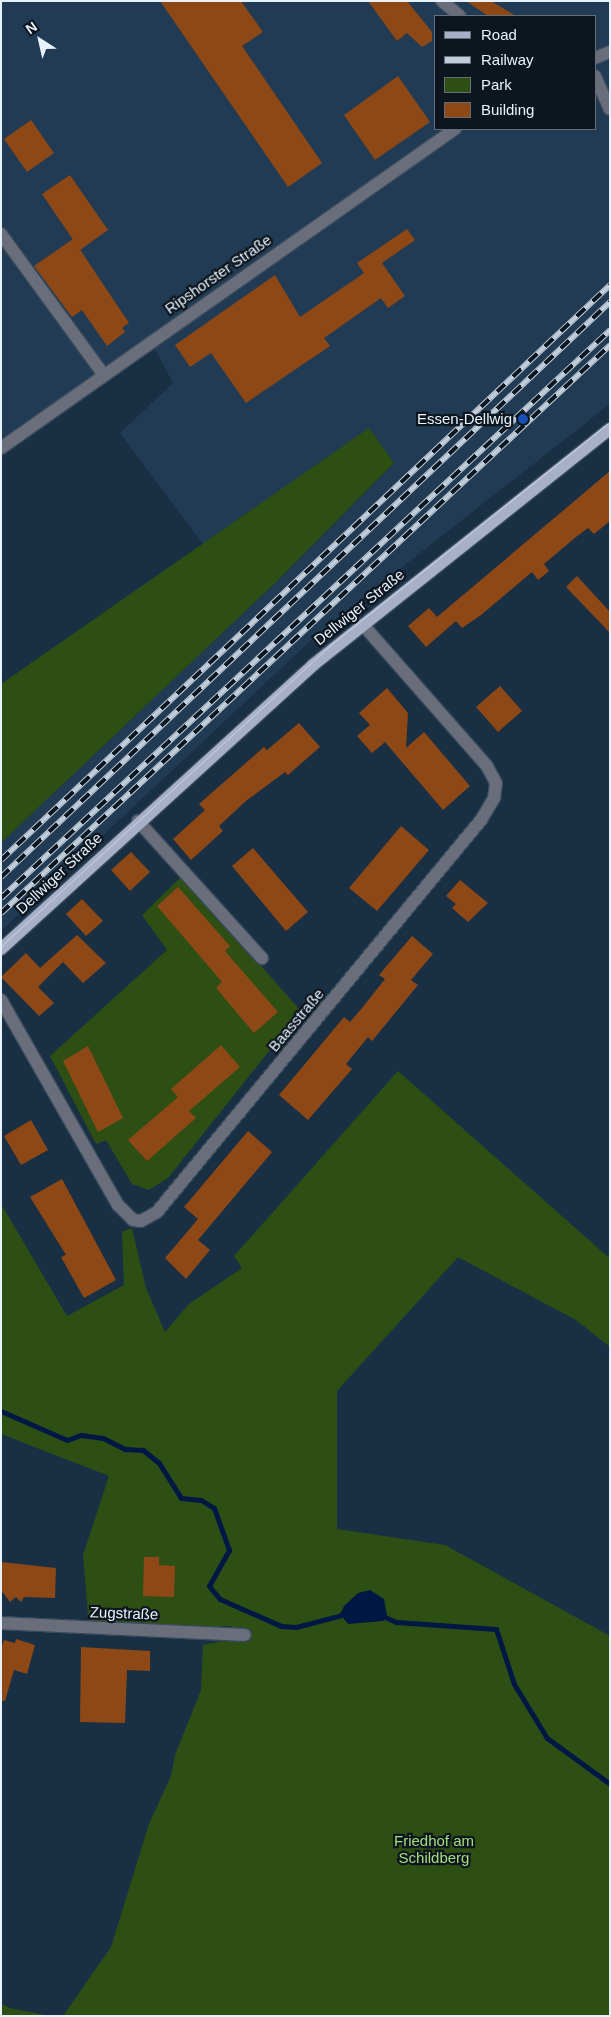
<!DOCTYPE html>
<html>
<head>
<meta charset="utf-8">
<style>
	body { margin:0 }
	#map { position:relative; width:611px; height:2017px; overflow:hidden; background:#192f43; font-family:Helvetica,sans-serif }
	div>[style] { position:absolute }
	.built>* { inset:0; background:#203b53 }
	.green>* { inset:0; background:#2e4f14 }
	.water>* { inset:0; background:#011845 }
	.stream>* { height:5px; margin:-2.5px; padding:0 2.5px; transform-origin:2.5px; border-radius:2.5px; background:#011845 }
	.building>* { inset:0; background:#8d4815 }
	.roads { filter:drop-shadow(1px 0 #364a5d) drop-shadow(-1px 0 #364a5d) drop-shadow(0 1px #364a5d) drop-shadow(0 -1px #364a5d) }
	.minor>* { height:12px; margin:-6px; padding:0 6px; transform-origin:6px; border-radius:6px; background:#6a6e7b }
	.major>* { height:12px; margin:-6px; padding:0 6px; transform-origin:6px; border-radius:6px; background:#a7afc9 }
	.tram>* { height:1px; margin:-0.5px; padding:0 0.5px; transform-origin:0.5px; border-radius:0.5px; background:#c1ceda }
	.rail>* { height:5.5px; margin-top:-2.75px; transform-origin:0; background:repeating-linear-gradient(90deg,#0d161f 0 11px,#c1ceda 0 22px); box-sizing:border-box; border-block:1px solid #c1ceda }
	.dots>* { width:14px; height:14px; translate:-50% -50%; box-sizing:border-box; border:2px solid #0d161f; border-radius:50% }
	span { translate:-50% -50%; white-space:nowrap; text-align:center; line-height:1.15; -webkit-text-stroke:4.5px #0d161f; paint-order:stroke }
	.street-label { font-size:15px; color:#e7f2fc }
	.poi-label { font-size:15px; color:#e7f2fc }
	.right { translate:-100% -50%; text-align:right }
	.park-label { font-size:15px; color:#a4de7c }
	.frame { position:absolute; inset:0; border:2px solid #e7f2fc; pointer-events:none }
	.legend { position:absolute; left:434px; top:15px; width:162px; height:115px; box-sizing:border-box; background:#0d161f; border:1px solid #646e77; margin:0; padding:6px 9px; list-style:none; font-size:15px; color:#e7f2fc }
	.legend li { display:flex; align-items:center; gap:10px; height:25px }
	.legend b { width:25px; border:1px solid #646e77 }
	.north { position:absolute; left:15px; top:15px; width:50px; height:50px; -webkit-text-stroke:4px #0d161f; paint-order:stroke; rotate:325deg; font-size:14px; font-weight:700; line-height:20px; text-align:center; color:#e7f2fc }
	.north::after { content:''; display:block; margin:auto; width:18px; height:22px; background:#e7f2fc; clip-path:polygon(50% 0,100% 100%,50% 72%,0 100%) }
</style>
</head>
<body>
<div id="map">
	<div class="built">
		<div style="clip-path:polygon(evenodd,1px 1px,610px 1px,610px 404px,322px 630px,1px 931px,1px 843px,274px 584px,394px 463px,369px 429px,203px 544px,120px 433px,173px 383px,153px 345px,1px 443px,1px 1px,435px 16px,595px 16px,595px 129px,435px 129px,435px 16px)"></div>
	</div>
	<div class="green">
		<div style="clip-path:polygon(369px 428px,394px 463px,274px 584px,1px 843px,1px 684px)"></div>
		<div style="clip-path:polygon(182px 876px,301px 1011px,168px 1178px,149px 1190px,132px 1184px,106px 1140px,96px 1144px,50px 1056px,167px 950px,142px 915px)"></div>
		<div style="clip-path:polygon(398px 1071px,607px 1256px,610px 1254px,610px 1347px,576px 1320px,458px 1257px,337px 1391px,337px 1529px,445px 1545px,610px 1636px,610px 2016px,63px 2016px,111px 1947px,149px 1824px,171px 1776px,175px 1755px,201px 1690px,203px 1645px,227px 1640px,232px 1626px,89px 1627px,83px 1555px,109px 1476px,1px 1434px,1px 1204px,67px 1316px,124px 1285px,122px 1232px,132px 1228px,146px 1288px,165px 1332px,189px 1304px,242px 1268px,234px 1256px)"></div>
		<div style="clip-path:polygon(1px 2004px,10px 2008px,50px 2016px,1px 2016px)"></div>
	</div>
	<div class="water">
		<div style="clip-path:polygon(370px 1590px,384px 1599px,387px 1616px,383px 1621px,348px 1624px,340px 1614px,344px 1606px,358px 1593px)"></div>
	</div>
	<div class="stream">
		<div style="left:1px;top:1411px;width:72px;rotate:23.7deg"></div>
		<div style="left:67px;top:1440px;width:15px;rotate:-20deg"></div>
		<div style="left:81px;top:1435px;width:22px;rotate:8deg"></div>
		<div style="left:103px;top:1438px;width:25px;rotate:27deg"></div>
		<div style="left:125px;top:1449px;width:18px;rotate:3deg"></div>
		<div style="left:143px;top:1450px;width:21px;rotate:39deg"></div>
		<div style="left:159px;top:1463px;width:41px;rotate:57.8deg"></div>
		<div style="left:181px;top:1498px;width:20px;rotate:6deg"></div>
		<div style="left:201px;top:1500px;width:15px;rotate:32deg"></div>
		<div style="left:214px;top:1508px;width:45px;rotate:70.3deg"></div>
		<div style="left:229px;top:1550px;width:41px;rotate:119.1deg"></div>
		<div style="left:209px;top:1586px;width:17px;rotate:50deg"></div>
		<div style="left:220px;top:1599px;width:67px;rotate:23.9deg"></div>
		<div style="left:281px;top:1626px;width:15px;rotate:4deg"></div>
		<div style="left:296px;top:1627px;width:52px;rotate:-14.6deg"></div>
		<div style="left:381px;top:1615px;width:17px;rotate:25deg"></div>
		<div style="left:396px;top:1622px;width:100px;rotate:4deg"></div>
		<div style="left:496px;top:1629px;width:58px;rotate:71.9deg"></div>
		<div style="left:514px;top:1684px;width:63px;rotate:58.6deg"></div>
		<div style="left:547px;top:1738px;width:78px;rotate:36.1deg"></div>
	</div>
	<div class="building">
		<div style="clip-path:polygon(160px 1px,241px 1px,263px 32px,242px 46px,322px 163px,288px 187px)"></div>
		<div style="clip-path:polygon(368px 1px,407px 1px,432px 32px,432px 41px,422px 47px,407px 33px,397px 41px)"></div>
		<div style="clip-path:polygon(466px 1px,491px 1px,516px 16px,488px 16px)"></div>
		<div style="clip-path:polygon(398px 76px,430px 122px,375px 160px,344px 115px)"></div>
		<div style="clip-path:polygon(31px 120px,54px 153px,27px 172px,4px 139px)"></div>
		<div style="clip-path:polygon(70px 175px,108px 230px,80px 250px,42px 194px)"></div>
		<div style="clip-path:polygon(407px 229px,415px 240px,382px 263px,405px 296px,388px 308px,381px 298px,324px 338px,330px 346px,246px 403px,211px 353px,190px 367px,175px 345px,275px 275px,300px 317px,364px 273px,357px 263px)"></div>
		<div style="clip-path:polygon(73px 239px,129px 323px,122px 328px,125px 332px,107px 346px,82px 310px,72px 317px,34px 266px)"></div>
		<div style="clip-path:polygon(610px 471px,610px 521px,594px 534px,588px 528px,576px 537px,544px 564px,549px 571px,538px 580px,532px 572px,481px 615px,462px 628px,456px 621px,426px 647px,408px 626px,429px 608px,437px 617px)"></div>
		<div style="clip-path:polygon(577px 576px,610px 612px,610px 633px,566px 587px)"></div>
		<div style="clip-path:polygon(500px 686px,522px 711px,498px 732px,476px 707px)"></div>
		<div style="clip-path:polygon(387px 688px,408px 713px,406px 748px,424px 732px,470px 786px,443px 810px,385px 742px,372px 753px,357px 736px,370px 725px,359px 713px)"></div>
		<div style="clip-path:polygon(299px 723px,320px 747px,288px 775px,285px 772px,246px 801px,219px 826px,223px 831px,191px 860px,173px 839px,205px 810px,199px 804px,264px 747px,267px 750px)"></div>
		<div style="clip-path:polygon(401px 826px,429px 850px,377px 911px,349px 888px)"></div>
		<div style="clip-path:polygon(253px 848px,308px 912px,286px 931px,232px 866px)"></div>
		<div style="clip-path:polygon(131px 852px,150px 872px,130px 891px,111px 870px)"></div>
		<div style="clip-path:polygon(460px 880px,488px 903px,468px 922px,452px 908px,456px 904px,446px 896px)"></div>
		<div style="clip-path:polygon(178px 887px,230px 946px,225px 951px,278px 1012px,254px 1033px,216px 988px,222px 982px,157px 906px)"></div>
		<div style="clip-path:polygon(82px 899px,103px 921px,86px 936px,66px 914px)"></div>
		<div style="clip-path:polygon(77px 935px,106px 963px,83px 983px,63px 962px,38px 987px,54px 1003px,39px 1016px,1px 977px,26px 953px,40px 968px)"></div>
		<div style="clip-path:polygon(412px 936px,433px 954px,411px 980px,418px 985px,372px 1041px,368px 1037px,346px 1064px,352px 1069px,308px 1120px,279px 1095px,344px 1017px,350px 1022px,362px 1008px,385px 979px,379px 975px)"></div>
		<div style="clip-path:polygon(221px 1045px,240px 1067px,189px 1111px,196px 1118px,147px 1161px,128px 1140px,178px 1097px,171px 1089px)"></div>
		<div style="clip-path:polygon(88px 1046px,123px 1118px,98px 1132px,63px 1061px)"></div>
		<div style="clip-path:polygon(31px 1120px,48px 1150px,21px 1165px,4px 1136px)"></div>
		<div style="clip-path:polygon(248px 1131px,272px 1152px,198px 1240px,210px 1250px,186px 1279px,165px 1258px,198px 1219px,184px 1207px)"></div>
		<div style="clip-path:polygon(62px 1179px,116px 1280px,84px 1298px,61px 1257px,66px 1255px,30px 1197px)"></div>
		<div style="clip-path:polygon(144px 1557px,159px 1557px,159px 1565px,175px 1566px,174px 1597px,143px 1596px)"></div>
		<div style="clip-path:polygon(1px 1562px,56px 1568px,55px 1598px,24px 1597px,21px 1602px,16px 1597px,10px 1602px,1px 1590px)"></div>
		<div style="clip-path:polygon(16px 1639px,35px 1645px,27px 1674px,14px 1670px,5px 1701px,1px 1701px,1px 1649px,4px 1640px,15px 1643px)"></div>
		<div style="clip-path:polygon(81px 1647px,150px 1651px,150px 1671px,127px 1670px,125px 1723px,80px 1722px)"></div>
	</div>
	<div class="roads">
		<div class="minor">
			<div style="left:442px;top:1px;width:23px;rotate:40deg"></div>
			<div style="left:595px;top:58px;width:16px;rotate:-22deg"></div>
			<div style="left:595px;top:76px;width:36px;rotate:66deg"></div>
			<div style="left:1px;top:234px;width:173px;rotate:53.9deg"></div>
			<div style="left:1px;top:448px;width:555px;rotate:-35.09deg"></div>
			<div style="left:138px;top:821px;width:185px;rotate:47.9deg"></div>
			<div style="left:1px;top:1000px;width:236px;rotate:60.3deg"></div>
			<div style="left:118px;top:1205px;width:21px;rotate:45deg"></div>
			<div style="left:133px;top:1220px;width:8px;rotate:7deg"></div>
			<div style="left:141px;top:1221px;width:18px;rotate:-29deg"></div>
			<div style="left:157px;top:1212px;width:509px;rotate:-50.43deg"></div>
			<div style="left:481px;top:820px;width:26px;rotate:-59deg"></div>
			<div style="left:494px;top:798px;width:15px;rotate:-82deg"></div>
			<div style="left:496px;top:783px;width:19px;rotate:-118deg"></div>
			<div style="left:487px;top:766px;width:188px;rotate:-131.3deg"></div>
			<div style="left:1px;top:1623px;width:244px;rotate:2.8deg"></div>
		</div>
		<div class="major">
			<div style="left:1px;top:949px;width:422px;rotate:-42.3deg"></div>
			<div style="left:313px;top:665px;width:379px;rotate:-38.5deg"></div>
		</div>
	</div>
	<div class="tram">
		<div style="left:1px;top:946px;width:445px;rotate:-42.4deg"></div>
		<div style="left:329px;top:646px;width:359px;rotate:-38.6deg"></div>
	</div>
	<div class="rail">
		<div style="left:1px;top:860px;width:838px;rotate:-43.36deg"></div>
		<div style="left:1px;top:877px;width:838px;rotate:-43.36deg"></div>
		<div style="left:1px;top:898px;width:833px;rotate:-43deg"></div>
		<div style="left:1px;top:913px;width:833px;rotate:-43deg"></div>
	</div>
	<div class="dots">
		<div style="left:523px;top:419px;background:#1a4fb4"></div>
	</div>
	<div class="street-label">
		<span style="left:218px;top:274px;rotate:-35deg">Ripshorster Straße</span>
		<span style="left:359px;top:607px;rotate:-39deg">Dellwiger Straße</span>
		<span style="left:59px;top:873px;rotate:-43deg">Dellwiger Straße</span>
		<span style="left:296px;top:1020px;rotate:-50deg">Baasstraße</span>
		<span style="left:124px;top:1613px;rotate:2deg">Zugstraße</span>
	</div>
	<div class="poi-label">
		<span class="right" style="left:512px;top:419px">Essen-Dellwig</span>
	</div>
	<div class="park-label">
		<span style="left:434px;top:1849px">Friedhof am<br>Schildberg</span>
	</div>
	<div class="frame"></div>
	<ul class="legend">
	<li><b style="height:6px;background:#a7afc9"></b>Road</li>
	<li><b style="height:6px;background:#c1ceda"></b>Railway</li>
	<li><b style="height:14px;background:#2e4f14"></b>Park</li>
	<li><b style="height:14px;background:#8d4815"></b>Building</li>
	</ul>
	<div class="north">N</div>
</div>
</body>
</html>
